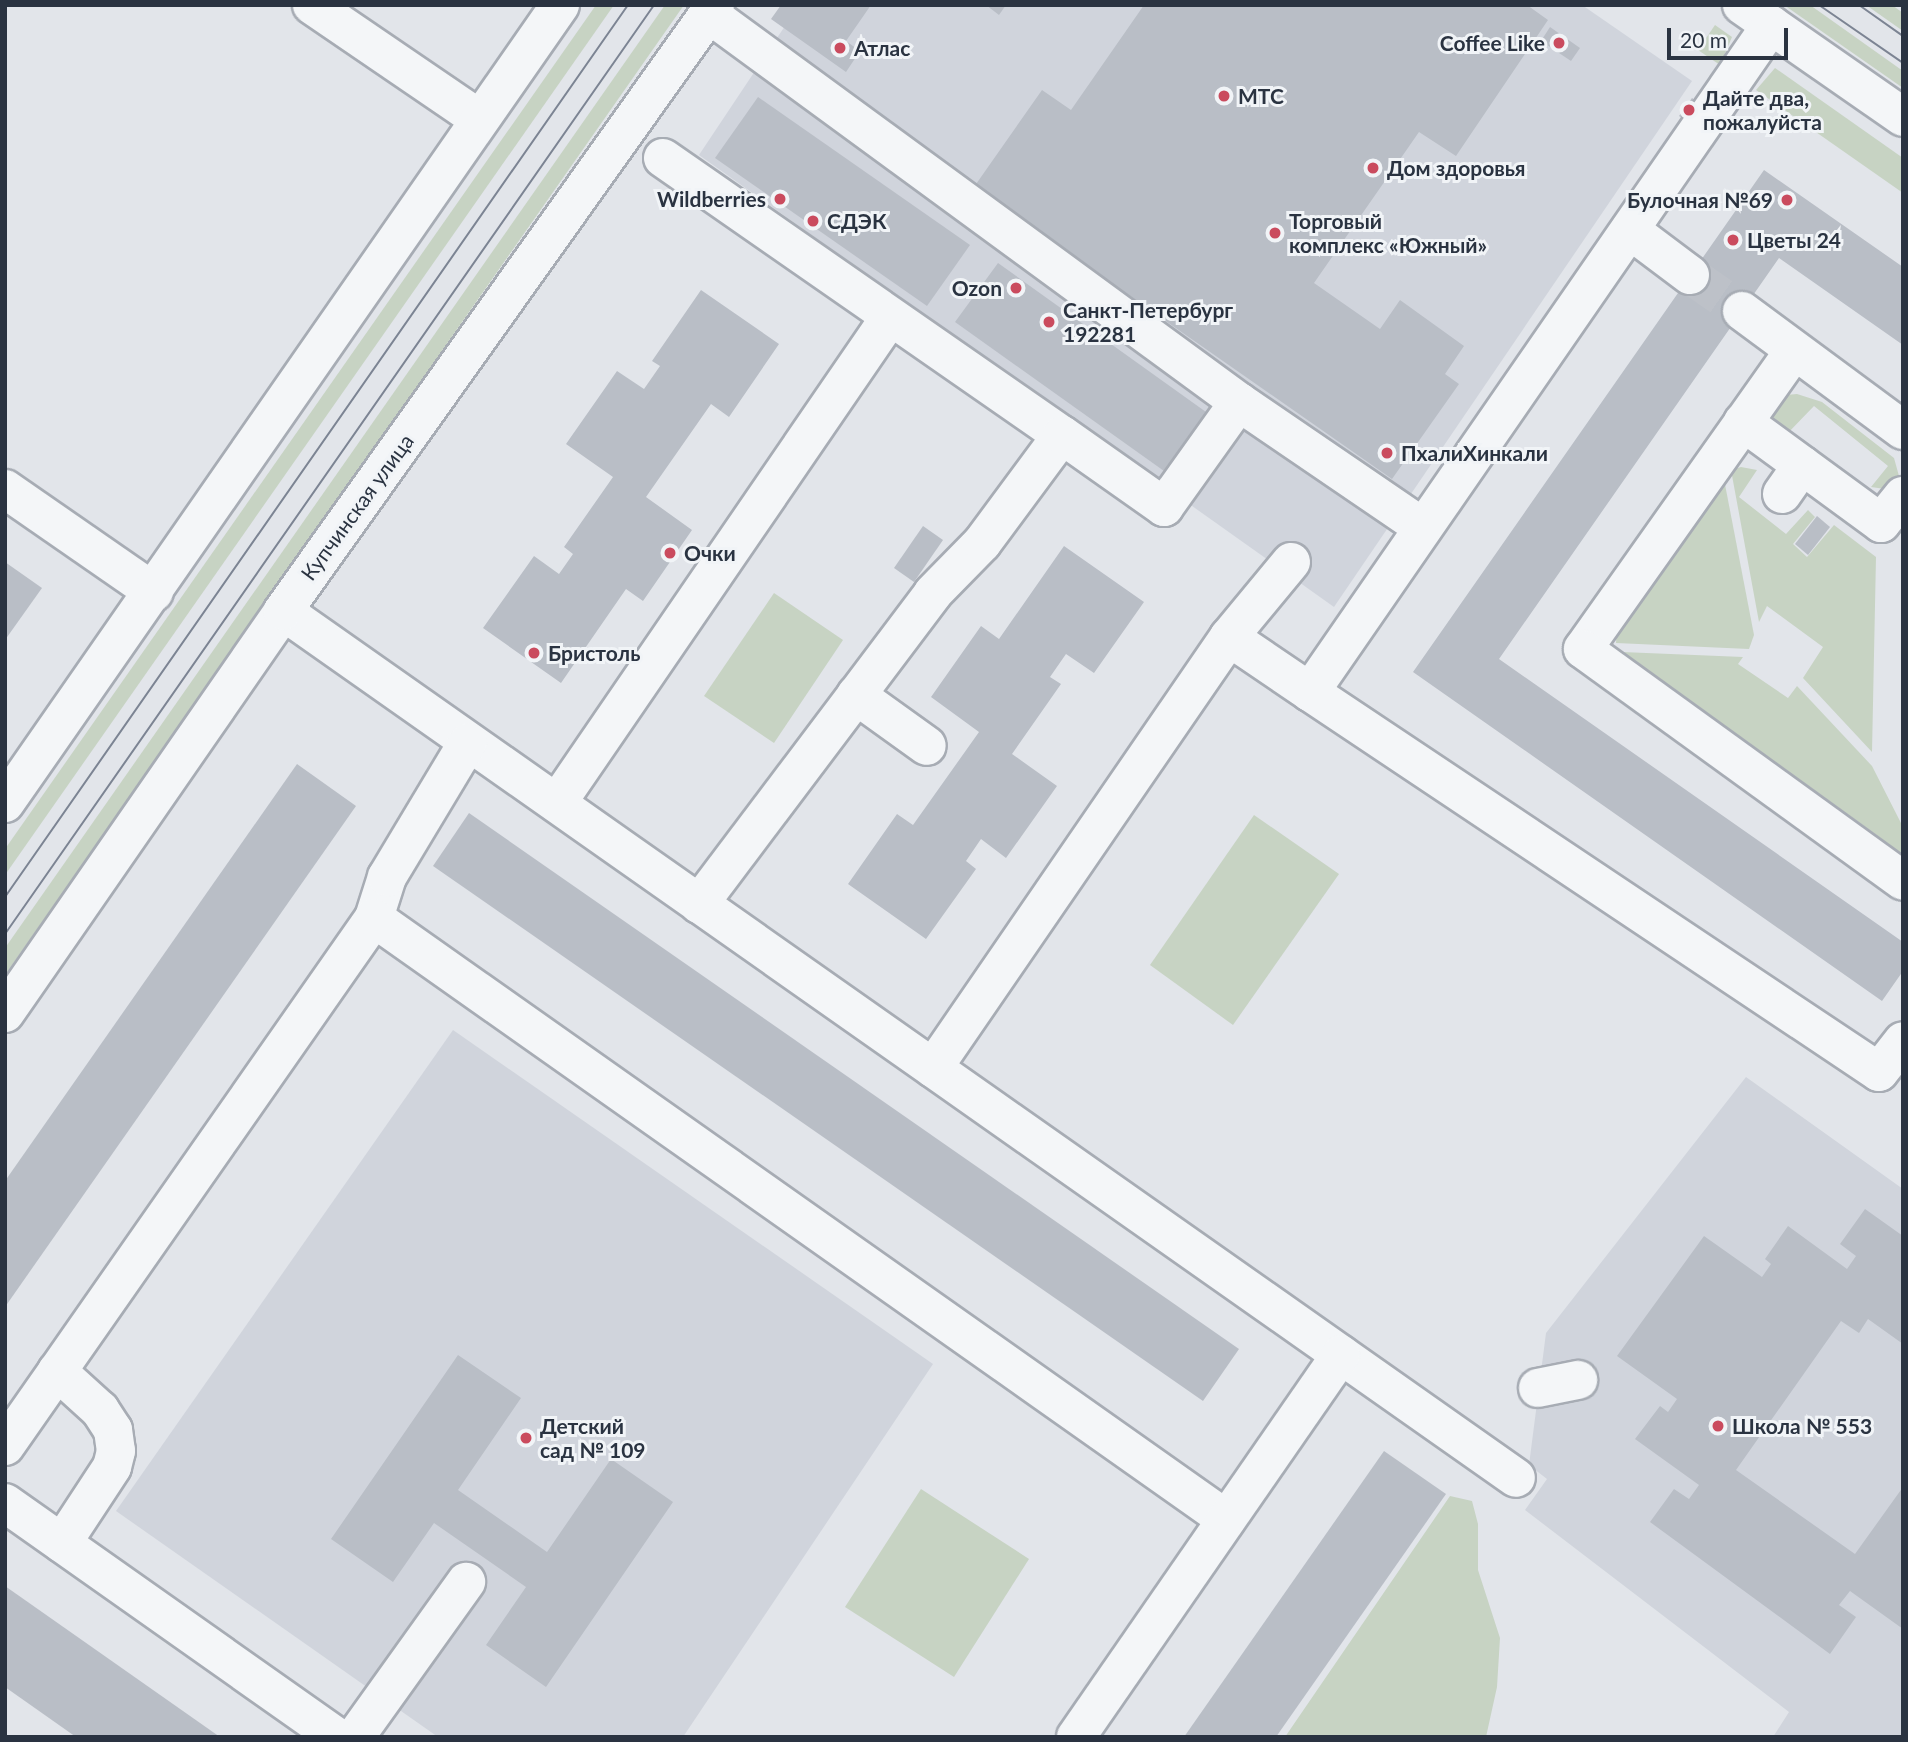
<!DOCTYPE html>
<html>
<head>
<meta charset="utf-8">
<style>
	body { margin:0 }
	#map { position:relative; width:1908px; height:1742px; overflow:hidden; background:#e2e5ea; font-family:Lato,sans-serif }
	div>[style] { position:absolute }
	.built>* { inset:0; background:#d0d4dc }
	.green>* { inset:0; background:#c7d3c3 }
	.building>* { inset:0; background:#b9bec6 }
	.minor-tunnel>* { height:38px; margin-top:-19px; transform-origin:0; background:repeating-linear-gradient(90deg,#bdc1c8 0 38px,transparent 0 57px) }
	.roads { filter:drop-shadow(2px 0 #a7acb4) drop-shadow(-2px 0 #a7acb4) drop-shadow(0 2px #a7acb4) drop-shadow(0 -2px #a7acb4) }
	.minor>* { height:38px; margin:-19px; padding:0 19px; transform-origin:19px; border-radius:19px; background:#f4f6f8 }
	.tram>* { height:2px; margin:-1px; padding:0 1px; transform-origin:1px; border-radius:1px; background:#7c8493 }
	.dots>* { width:19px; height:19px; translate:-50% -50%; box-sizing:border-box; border:4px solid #f1f4f7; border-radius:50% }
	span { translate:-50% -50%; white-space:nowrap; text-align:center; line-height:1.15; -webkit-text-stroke:6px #f1f4f7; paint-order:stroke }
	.poi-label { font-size:21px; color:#2a3341; font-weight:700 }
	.right { translate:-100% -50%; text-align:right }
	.left { translate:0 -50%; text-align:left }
	.street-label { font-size:21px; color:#2a3341 }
	.frame { position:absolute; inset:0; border:7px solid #2a3341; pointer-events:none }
	.scale { position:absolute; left:1667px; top:28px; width:121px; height:32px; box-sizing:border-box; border:4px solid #2a3341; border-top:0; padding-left:9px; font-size:21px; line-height:24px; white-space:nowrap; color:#2a3341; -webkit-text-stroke:5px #f1f4f7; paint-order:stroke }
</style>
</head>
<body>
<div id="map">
	<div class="built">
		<div style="clip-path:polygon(799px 5px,1582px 5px,1692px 81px,1334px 607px,699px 155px)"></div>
		<div style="clip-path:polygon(453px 1030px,933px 1364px,683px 1737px,438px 1737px,116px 1511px)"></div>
		<div style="clip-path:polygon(1746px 1077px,1903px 1189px,1903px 1737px,1773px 1737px,1789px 1712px,1525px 1510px,1547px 1479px,1529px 1465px,1546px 1333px)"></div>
	</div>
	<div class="green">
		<div style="clip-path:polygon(596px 5px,614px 5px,5px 875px,5px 849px)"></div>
		<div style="clip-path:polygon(665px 5px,684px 5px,5px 975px,5px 948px)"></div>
		<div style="clip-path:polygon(1784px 5px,1810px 5px,1903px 71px,1903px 88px)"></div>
		<div style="clip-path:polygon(1866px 5px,1892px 5px,1903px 13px,1903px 31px)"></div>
		<div style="clip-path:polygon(1715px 25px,1732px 37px,1720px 65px,1698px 50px)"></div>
		<div style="clip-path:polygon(1775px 68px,1903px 158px,1903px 193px,1756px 90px)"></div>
		<div style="clip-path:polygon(1797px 394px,1822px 402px,1894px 458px,1899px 476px,1894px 483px,1885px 489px,1871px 487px,1888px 466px,1814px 406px,1785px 436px,1768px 408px,1786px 395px)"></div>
		<div style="clip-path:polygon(1741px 467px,1757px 470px,1739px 497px,1786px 534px,1808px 510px,1815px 517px,1793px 544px,1807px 557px,1834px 525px,1876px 557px,1872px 752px,1803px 678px,1823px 647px,1767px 606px,1759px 622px,1731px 470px)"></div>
		<div style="clip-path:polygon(1723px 474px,1754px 635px,1749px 649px,1616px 643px,1617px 623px)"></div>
		<div style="clip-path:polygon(774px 593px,843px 640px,774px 743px,704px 696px)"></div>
		<div style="clip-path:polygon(1622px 652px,1743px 657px,1738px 664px,1788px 698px,1797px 686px,1872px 766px,1903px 827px,1903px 867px,1887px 855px,1882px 839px)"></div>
		<div style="clip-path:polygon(1254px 815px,1339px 874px,1233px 1025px,1150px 965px)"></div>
		<div style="clip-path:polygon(921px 1489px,1029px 1559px,954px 1677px,845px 1607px)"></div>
		<div style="clip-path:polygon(1450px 1496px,1472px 1501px,1478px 1524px,1478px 1570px,1500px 1638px,1497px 1687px,1486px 1737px,1285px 1737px)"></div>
	</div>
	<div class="building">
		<div style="clip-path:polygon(781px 5px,871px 5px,846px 41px,860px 51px,846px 72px,771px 19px)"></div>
		<div style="clip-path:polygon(986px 5px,1006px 5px,999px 15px)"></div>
		<div style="clip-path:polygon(1144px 5px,1527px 5px,1548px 20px,1456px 156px,1419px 132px,1314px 283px,1380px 329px,1400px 300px,1464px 346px,1445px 374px,1459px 384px,1392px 479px,974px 187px,1042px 90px,1071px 110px)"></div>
		<div style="clip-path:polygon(1550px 27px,1580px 48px,1571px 61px,1541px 41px)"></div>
		<div style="clip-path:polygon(758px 97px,970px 245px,927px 306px,715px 158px)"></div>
		<div style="clip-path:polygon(1692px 98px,1699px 103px,1686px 121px,1679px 116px)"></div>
		<div style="clip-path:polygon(1764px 170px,1903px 267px,1903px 345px,1779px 258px,1499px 659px,1903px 942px,1903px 971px,1882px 1001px,1413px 672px)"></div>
		<div style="clip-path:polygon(998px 263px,1206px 412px,1164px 471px,955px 322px)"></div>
		<div style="clip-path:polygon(701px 290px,779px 344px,729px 417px,711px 404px,646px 497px,692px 530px,643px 601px,626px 589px,561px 683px,483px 628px,534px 556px,559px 574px,573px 554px,564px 547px,613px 477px,566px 444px,617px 371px,644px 389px,660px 366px,652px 361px)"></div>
		<div style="clip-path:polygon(1817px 516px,1830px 527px,1808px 555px,1795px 544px)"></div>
		<div style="clip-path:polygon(923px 526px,943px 540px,914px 582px,894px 568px)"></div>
		<div style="clip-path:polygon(1064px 546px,1144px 602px,1094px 673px,1066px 654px,1050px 677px,1061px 684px,1012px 754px,1057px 786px,1006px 858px,981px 839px,966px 861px,976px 869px,926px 939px,848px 884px,897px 814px,913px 825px,979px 732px,931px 697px,981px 626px,999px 639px)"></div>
		<div style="clip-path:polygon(5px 562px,42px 588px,5px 640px)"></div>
		<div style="clip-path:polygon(297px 764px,356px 806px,5px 1307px,5px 1181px)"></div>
		<div style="clip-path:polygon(469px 813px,1239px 1349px,1203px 1401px,433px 866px)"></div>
		<div style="clip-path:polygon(1865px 1209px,1903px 1236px,1903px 1344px,1868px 1319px,1859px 1333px,1841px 1321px,1736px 1470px,1855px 1554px,1903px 1487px,1903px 1629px,1850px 1591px,1839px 1605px,1856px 1617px,1830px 1654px,1650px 1522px,1674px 1489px,1689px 1499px,1699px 1485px,1635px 1439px,1660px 1406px,1668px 1412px,1677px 1399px,1617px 1356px,1704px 1236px,1762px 1277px,1771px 1264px,1765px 1259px,1788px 1226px,1847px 1269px,1856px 1256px,1840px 1244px)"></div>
		<div style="clip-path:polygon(458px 1355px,521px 1398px,458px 1490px,547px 1552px,611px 1459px,673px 1502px,546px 1687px,486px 1645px,526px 1587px,434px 1523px,393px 1582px,331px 1539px)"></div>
		<div style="clip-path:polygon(1384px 1451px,1446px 1494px,1276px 1737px,1184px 1737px)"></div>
		<div style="clip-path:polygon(5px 1586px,220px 1737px,76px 1737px,5px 1687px)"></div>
	</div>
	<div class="minor-tunnel">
		<div style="left:1690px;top:275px;width:63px;rotate:34.7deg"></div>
	</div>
	<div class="roads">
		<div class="minor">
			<div style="left:312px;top:5px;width:202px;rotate:34.3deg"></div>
			<div style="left:1742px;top:5px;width:196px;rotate:34.8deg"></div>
			<div style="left:709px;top:14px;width:657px;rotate:36.21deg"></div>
			<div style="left:1239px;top:402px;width:222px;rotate:34.3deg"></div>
			<div style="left:1771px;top:25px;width:811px;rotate:124.65deg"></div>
			<div style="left:1310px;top:692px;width:684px;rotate:33.74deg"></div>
			<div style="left:1879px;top:1072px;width:39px;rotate:-52deg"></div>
			<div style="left:663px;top:158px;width:486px;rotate:34.8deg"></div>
			<div style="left:1630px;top:230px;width:75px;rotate:36.9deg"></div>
			<div style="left:1742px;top:311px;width:200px;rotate:36.5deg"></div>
			<div style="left:1794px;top:351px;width:365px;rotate:125.3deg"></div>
			<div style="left:1583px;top:649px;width:395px;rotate:35.9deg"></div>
			<div style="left:1743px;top:422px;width:171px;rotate:36.2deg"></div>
			<div style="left:1881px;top:523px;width:35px;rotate:-51deg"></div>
			<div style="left:5px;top:489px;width:181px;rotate:34.7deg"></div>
			<div style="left:1782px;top:494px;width:35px;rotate:-55deg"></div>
			<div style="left:1291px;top:562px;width:97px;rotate:129.6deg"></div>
			<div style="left:1229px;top:637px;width:98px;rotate:34.2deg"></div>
			<div style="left:283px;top:611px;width:1507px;rotate:35.11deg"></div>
			<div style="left:856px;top:695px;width:87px;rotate:35.7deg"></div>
			<div style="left:5px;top:803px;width:972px;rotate:-55.18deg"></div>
			<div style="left:557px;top:803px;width:589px;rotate:-55.58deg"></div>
			<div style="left:699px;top:904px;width:389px;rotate:-53deg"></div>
			<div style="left:933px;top:593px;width:70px;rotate:-45.6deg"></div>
			<div style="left:982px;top:543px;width:134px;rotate:-53.5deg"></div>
			<div style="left:1062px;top:435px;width:125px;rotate:35.2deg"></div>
			<div style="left:1164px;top:507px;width:129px;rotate:-54.5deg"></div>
			<div style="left:374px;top:918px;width:43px;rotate:-72.4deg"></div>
			<div style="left:387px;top:877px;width:157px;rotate:-59deg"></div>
			<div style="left:5px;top:1013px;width:489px;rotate:-55.3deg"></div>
			<div style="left:283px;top:611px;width:744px;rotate:-54.52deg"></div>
			<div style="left:933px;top:1068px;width:523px;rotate:-55.52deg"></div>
			<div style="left:57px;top:1371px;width:58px;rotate:42.2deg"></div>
			<div style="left:100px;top:1410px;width:24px;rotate:57deg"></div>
			<div style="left:113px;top:1430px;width:21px;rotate:82deg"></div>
			<div style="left:116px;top:1451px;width:16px;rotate:104deg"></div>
			<div style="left:112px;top:1467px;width:91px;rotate:123.3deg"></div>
			<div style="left:1538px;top:1388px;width:41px;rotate:-11.3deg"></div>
			<div style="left:5px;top:1446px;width:644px;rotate:-55.05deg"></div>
			<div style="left:374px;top:918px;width:1043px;rotate:35.2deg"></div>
			<div style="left:5px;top:1503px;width:406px;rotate:35.2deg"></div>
			<div style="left:355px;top:1737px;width:191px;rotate:-54.4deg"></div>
			<div style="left:1076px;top:1737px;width:465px;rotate:-55.3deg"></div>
		</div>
	</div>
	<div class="tram">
		<div style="left:1819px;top:5px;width:102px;rotate:34.6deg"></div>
		<div style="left:1859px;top:5px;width:54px;rotate:35.2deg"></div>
		<div style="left:5px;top:897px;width:1088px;rotate:-55.07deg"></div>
		<div style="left:5px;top:934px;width:1133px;rotate:-55.06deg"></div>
	</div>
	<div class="dots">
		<div style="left:1559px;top:43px;background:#ca4b5e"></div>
		<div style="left:840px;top:48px;background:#ca4b5e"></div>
		<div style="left:1224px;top:96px;background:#ca4b5e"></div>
		<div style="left:1689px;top:110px;background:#ca4b5e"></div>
		<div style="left:1373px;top:168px;background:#ca4b5e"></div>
		<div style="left:780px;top:199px;background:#ca4b5e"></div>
		<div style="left:1787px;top:200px;background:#ca4b5e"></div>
		<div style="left:813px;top:221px;background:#ca4b5e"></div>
		<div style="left:1275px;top:233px;background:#ca4b5e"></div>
		<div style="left:1733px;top:240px;background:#ca4b5e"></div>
		<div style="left:1016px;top:288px;background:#ca4b5e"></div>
		<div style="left:1049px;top:322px;background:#ca4b5e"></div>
		<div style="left:1387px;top:453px;background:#ca4b5e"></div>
		<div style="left:670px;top:553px;background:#ca4b5e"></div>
		<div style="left:534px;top:653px;background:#ca4b5e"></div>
		<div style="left:1718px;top:1426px;background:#ca4b5e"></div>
		<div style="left:526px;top:1438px;background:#ca4b5e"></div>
	</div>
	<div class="poi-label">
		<span class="right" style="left:1545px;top:43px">Coffee Like</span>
		<span class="left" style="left:854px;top:48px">Атлас</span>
		<span class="left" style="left:1238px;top:96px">МТС</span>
		<span class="left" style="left:1703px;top:110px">Дайте два,<br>пожалуйста</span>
		<span class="left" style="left:1387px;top:168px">Дом здоровья</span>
		<span class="right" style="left:766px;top:199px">Wildberries</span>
		<span class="right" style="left:1773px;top:200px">Булочная №69</span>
		<span class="left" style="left:827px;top:221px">СДЭК</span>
		<span class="left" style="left:1289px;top:233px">Торговый<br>комплекс «Южный»</span>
		<span class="left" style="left:1747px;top:240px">Цветы 24</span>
		<span class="right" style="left:1002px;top:288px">Ozon</span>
		<span class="left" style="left:1063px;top:322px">Санкт-Петербург<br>192281</span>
		<span class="left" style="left:1401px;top:453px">ПхалиХинкали</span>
		<span class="left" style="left:684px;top:553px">Очки</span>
		<span class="left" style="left:548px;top:653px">Бристоль</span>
		<span class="left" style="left:540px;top:1438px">Детский<br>сад № 109</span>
		<span class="left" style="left:1732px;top:1426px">Школа № 553</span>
	</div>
	<div class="street-label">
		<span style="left:357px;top:507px;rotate:-54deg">Купчинская улица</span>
	</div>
	<div class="frame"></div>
	<div class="scale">20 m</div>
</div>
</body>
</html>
